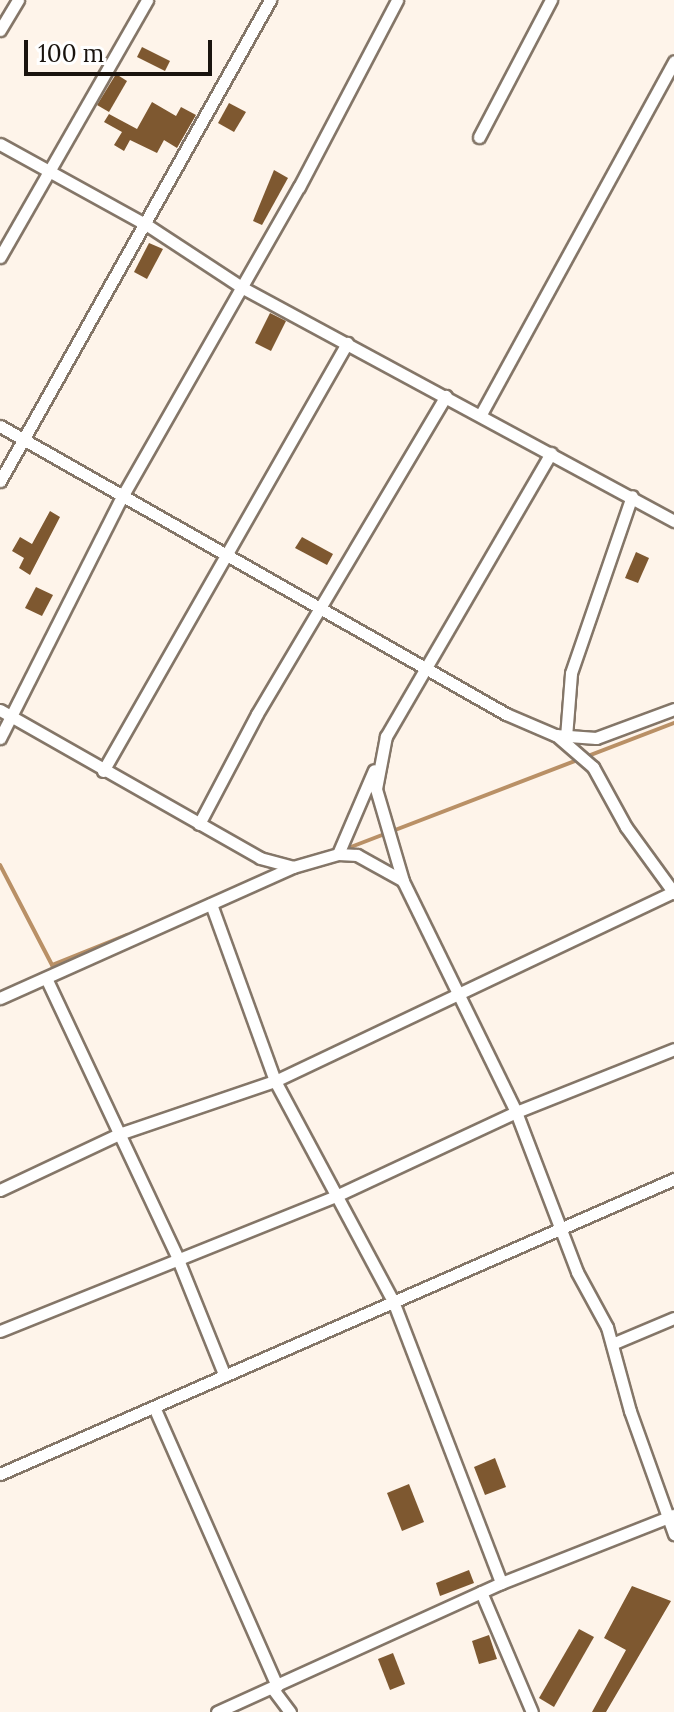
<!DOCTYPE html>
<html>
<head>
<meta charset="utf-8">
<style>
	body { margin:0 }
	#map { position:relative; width:674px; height:1712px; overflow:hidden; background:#fef4ea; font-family:Lora,serif }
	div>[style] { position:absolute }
	.stream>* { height:4px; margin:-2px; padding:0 2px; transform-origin:2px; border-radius:2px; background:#b99066 }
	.building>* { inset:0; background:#7e5830 }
	.roads { filter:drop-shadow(2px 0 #847668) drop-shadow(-2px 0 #847668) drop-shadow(0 2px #847668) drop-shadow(0 -2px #847668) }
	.minor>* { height:11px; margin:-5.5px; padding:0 5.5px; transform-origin:5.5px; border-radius:5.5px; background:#fff }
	span { translate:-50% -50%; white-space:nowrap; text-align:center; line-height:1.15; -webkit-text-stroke:8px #fff; paint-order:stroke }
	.scale { position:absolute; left:24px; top:40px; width:188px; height:36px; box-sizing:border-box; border:4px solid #1a140f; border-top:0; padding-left:10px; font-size:24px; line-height:28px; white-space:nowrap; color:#1a140f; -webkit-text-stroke:6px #fff; paint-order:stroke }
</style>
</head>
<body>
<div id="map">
	<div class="stream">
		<div style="left:343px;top:850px;width:355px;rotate:-21deg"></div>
		<div style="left:0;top:865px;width:113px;rotate:62.5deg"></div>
		<div style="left:52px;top:965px;width:81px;rotate:-21.8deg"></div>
	</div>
	<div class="building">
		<div style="clip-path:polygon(142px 47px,170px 61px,165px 71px,137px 57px)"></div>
		<div style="clip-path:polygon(116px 74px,127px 81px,109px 112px,97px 105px)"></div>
		<div style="clip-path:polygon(152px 102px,176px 116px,181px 107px,196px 115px,177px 148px,164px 140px,157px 153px,130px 140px,124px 151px,114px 145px,122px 132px,104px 122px,109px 114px,137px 129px)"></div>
		<div style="clip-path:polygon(229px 103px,246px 112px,234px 132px,218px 123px)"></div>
		<div style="clip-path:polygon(274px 170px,288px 178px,262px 225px,253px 221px)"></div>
		<div style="clip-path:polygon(149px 243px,163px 249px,147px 279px,134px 272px)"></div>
		<div style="clip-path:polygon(270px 313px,286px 321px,271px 351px,255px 343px)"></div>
		<div style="clip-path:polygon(50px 511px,60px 517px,30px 575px,19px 568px,24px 558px,12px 551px,20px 537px,32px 544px)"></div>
		<div style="clip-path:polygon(302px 537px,333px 554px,327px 565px,295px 548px)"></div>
		<div style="clip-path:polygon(636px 552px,649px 558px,638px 583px,625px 578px)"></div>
		<div style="clip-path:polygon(36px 587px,53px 595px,42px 616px,25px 608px)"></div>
		<div style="clip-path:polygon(495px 1458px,506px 1487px,485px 1495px,474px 1467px)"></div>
		<div style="clip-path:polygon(409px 1484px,424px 1522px,402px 1531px,387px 1493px)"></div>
		<div style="clip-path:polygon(469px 1570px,474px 1583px,440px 1596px,436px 1583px)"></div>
		<div style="clip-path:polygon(632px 1586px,671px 1601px,606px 1712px,592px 1712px,626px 1650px,604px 1638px)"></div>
		<div style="clip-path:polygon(579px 1629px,594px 1637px,554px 1707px,539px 1698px)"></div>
		<div style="clip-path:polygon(489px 1635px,497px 1659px,479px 1664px,472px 1641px)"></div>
		<div style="clip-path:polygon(393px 1653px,405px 1684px,390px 1690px,378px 1659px)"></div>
	</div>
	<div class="roads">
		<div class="minor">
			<div style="left:0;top:30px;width:35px;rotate:-59deg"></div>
			<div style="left:479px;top:137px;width:155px;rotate:-62.3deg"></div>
			<div style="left:0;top:144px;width:168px;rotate:28.9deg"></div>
			<div style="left:147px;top:225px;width:115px;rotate:33.3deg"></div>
			<div style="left:243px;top:288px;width:490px;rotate:28.4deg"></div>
			<div style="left:0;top:257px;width:296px;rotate:-60.2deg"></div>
			<div style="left:481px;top:414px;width:402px;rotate:-61.3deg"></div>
			<div style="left:0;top:426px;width:582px;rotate:29.65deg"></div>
			<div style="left:506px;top:714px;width:53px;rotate:23.2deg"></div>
			<div style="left:555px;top:735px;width:41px;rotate:4.2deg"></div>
			<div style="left:596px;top:738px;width:83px;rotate:-20.4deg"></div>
			<div style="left:551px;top:453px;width:328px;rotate:120.2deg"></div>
			<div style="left:386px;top:736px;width:54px;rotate:100.7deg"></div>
			<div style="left:376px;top:789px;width:96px;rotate:73.6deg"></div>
			<div style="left:403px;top:881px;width:257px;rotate:63.9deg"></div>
			<div style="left:516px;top:1112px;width:171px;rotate:69.1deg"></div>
			<div style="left:577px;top:1272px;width:63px;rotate:61.4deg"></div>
			<div style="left:607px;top:1327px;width:87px;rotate:74.7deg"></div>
			<div style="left:630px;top:1411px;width:131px;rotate:70.3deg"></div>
			<div style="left:0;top:481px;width:552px;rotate:-60.69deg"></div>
			<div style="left:0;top:710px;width:299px;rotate:29.6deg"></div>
			<div style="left:260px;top:858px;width:34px;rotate:15deg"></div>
			<div style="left:293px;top:867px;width:47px;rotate:-16.1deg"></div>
			<div style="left:338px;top:854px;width:19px;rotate:3deg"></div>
			<div style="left:357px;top:855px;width:51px;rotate:29.1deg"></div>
			<div style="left:556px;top:735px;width:49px;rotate:40.9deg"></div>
			<div style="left:593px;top:767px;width:68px;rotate:61.2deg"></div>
			<div style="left:626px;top:827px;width:82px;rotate:54deg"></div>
			<div style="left:566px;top:737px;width:64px;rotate:-85.5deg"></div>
			<div style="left:571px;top:673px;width:187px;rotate:-71deg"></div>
			<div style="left:0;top:738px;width:272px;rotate:-63.2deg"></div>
			<div style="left:123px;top:495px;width:355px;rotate:-60.3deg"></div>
			<div style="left:299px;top:187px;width:211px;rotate:-62.3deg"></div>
			<div style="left:103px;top:771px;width:493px;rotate:-60.3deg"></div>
			<div style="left:199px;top:824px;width:124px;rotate:-62.2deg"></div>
			<div style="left:257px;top:714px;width:370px;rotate:-59.3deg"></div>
			<div style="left:338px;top:854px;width:91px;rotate:-66.8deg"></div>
			<div style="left:211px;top:904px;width:188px;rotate:70.1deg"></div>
			<div style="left:275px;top:1081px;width:250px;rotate:61.8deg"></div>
			<div style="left:393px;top:1301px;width:302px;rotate:69deg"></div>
			<div style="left:46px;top:978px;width:308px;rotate:64.8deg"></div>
			<div style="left:177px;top:1257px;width:126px;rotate:68.1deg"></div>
			<div style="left:0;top:998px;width:321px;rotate:-24.1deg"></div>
			<div style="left:0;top:1190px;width:132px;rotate:-25.2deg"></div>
			<div style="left:119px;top:1134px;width:165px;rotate:-18.8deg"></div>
			<div style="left:275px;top:1081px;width:441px;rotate:-25.4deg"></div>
			<div style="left:0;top:1331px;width:362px;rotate:-21.9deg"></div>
			<div style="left:336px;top:1196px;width:199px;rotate:-25deg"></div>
			<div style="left:516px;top:1112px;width:170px;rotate:-21.7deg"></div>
			<div style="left:612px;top:1344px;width:67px;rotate:-22.8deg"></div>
			<div style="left:154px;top:1407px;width:305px;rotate:66.2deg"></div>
			<div style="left:0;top:1474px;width:736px;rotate:-23.64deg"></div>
			<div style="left:481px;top:1592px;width:130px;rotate:67deg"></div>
			<div style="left:272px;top:1688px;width:30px;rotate:53deg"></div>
			<div style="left:217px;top:1712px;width:312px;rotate:-24.4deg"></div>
			<div style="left:501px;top:1583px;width:186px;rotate:-21.5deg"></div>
		</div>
	</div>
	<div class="scale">100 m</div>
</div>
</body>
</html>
